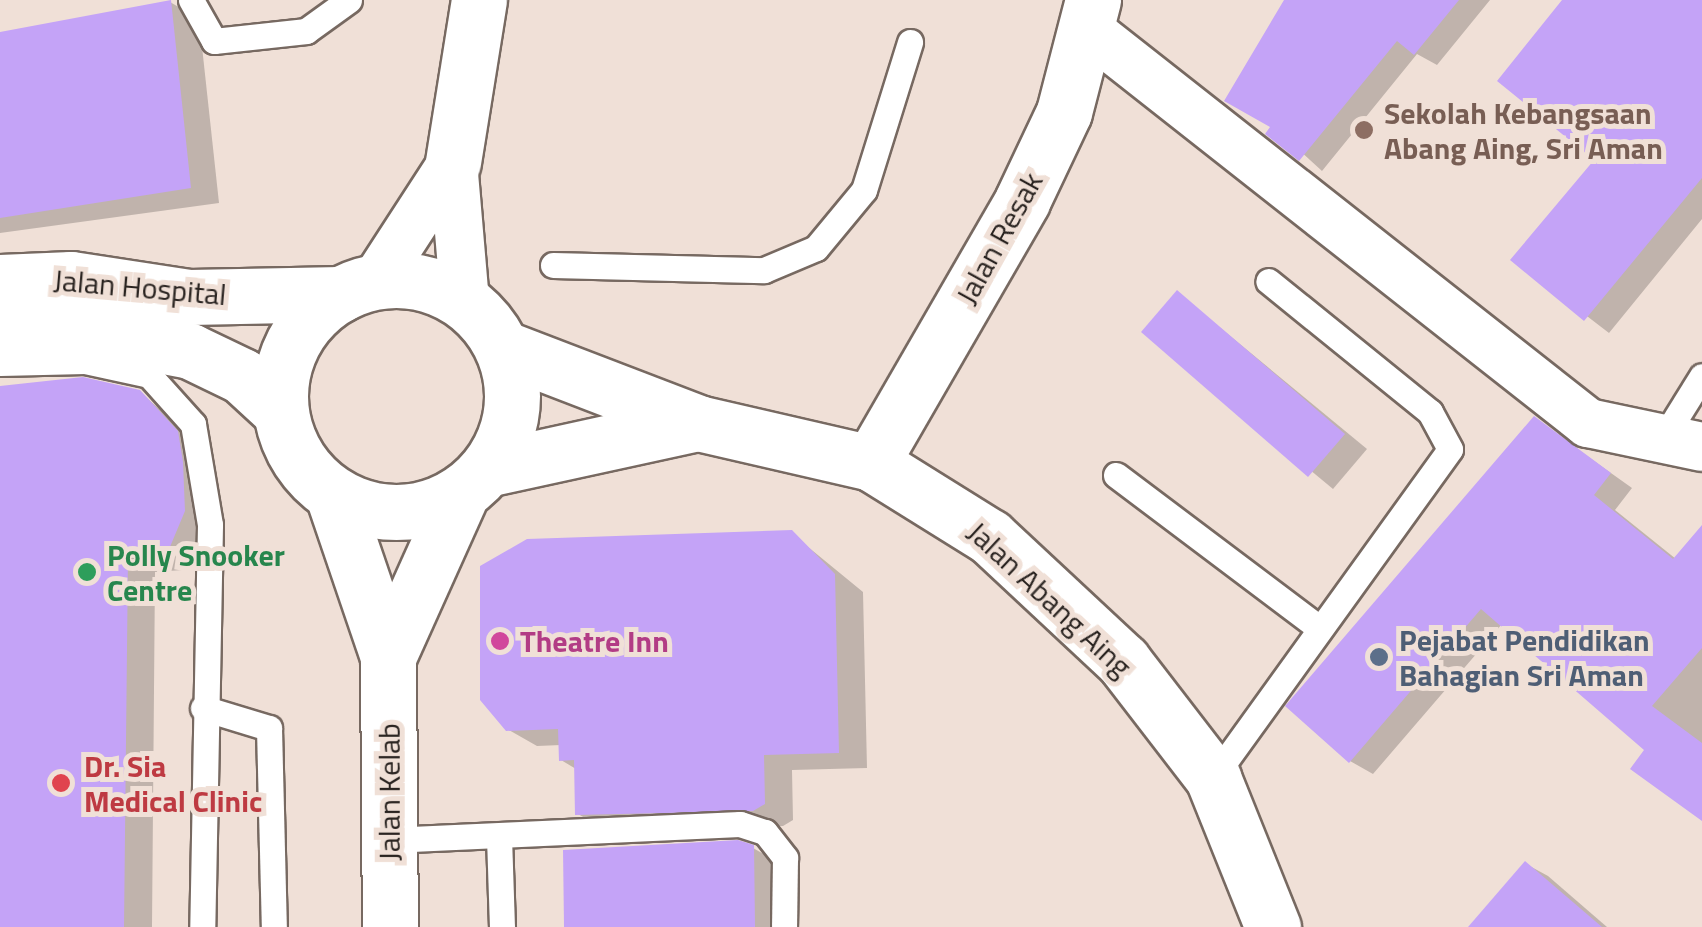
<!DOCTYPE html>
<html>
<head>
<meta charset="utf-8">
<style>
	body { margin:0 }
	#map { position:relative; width:1702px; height:927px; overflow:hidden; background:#f0e0d7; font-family:"Titillium Web",sans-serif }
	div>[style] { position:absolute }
	.shadow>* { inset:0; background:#0003 }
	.building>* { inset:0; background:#c4a3f7 }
	.roads { filter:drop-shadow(2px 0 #776961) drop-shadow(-2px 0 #776961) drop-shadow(0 2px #776961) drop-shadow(0 -2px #776961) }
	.lane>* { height:25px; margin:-12.5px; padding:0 12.5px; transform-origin:12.5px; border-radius:12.5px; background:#fff }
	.street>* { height:48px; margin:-24px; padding:0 24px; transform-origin:24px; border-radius:24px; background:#fff }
	.secondary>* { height:55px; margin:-27.5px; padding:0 27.5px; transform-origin:27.5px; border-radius:27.5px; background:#fff }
	.secondary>.ring { margin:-27.5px; padding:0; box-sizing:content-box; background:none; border:55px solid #fff; border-radius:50% }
	.dots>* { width:28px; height:28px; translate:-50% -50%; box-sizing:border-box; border:5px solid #f0e0d7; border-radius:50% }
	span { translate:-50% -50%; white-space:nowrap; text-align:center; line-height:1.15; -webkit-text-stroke:10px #f0e0d7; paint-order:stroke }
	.education-label { font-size:30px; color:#785e54; font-weight:700 }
	.left { translate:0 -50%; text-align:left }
	.street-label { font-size:30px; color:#292320 }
	.leisure-label { font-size:30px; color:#27864d; font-weight:700 }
	.service-label { font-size:30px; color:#4e5e75; font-weight:700 }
	.hotel-label { font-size:30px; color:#b23c85; font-weight:700 }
	.health-label { font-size:30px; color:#be3a42; font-weight:700 }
</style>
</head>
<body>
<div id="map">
	<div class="shadow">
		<div style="clip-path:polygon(1286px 0,1490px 0,1437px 65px,1417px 54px,1322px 171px,1274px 127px)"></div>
		<div style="clip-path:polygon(1565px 0,1702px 0,1702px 219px,1609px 333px,1514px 260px,1597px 159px)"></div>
		<div style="clip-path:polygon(170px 2px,199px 19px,219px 203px,0 233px,0 34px)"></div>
		<div style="clip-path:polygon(1178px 293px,1367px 449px,1333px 489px,1144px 332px)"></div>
		<div style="clip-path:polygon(0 388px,140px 392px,206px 450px,212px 528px,196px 569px,155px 572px,152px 927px,0 927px)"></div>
		<div style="clip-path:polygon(1535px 419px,1632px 488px,1615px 510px,1676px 559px,1702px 528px,1702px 818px,1647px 749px,1502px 624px,1373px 774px,1350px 761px)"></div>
		<div style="clip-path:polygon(791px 533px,863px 592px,867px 768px,792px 770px,793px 820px,783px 826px,606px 830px,578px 814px,576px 769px,561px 760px,561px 745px,537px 746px,507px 729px)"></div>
		<div style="clip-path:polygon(753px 848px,781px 864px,782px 927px,567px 927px)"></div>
		<div style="clip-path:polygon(1526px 864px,1548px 876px,1607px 927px,1471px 927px)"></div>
	</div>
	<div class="building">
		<div style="clip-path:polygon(171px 0,191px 188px,0 218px,0 32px)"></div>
		<div style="clip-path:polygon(1284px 0,1459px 0,1414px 55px,1397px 41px,1299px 161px,1265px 134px,1270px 127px,1224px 101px)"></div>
		<div style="clip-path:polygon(1562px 0,1702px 0,1702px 178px,1584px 321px,1510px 260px,1594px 160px,1497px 81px)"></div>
		<div style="clip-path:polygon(1177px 290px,1345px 434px,1308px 477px,1141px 332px)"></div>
		<div style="clip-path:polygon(83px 377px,140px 390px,178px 431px,183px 462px,185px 511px,167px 554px,128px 557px,124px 927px,0 927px,0 386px)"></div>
		<div style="clip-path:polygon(1534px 416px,1611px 473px,1594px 495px,1673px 559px,1702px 525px,1702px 648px,1652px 706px,1702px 743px,1702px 821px,1630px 769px,1644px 750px,1481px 609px,1349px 763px,1285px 706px)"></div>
		<div style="clip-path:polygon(792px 530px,835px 574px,839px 753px,764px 755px,765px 804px,753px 811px,575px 815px,574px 760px,559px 761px,558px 729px,506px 731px,480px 700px,480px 566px,527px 539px)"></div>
		<div style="clip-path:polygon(738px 840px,754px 845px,755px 927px,564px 927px,563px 850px)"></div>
		<div style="clip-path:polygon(1525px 861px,1602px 927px,1468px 927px)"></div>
	</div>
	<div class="roads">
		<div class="lane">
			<div style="left:191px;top:0;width:47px;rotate:60.7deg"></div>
			<div style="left:214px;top:41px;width:93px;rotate:-6.2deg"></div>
			<div style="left:306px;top:31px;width:53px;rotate:-35.8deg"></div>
			<div style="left:553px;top:265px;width:211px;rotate:1.4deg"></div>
			<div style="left:764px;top:270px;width:56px;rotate:-22.9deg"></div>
			<div style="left:816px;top:248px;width:75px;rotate:-50.4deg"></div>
			<div style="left:864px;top:190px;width:155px;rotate:-72.7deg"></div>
			<div style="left:0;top:363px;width:85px;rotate:-1.3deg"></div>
			<div style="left:85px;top:361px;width:66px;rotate:12.3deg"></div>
			<div style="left:149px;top:375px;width:66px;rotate:48.1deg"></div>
			<div style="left:193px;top:424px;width:102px;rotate:80.4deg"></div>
			<div style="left:210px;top:525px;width:402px;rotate:91.1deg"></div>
			<div style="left:1666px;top:434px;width:68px;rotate:-58.2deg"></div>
			<div style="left:1116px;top:475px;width:249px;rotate:37deg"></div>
			<div style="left:203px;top:708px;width:69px;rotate:16.9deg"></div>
			<div style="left:269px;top:728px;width:199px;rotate:88.6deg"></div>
			<div style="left:1213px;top:778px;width:405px;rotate:-54.2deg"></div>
			<div style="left:1450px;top:449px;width:42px;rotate:-118.4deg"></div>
			<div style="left:1430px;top:412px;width:208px;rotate:-141deg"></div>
			<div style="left:499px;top:837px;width:90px;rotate:88.1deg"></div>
			<div style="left:389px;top:840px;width:351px;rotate:-2.6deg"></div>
			<div style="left:740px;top:824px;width:26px;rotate:18deg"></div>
			<div style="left:765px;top:832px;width:33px;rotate:52deg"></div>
			<div style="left:785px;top:858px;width:69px;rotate:90.8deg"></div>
		</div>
		<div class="street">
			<div style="left:1086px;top:28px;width:639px;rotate:38.2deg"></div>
			<div style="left:1588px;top:423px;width:116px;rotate:11.9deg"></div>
			<div style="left:453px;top:162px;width:141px;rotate:85.1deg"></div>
			<div style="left:375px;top:282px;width:143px;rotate:-57deg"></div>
		</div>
		<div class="secondary">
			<div style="left:453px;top:162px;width:164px;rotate:-80.9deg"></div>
			<div class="ring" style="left:280px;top:280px;width:177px;height:177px"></div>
			<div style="left:0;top:282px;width:71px;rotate:-2.4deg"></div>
			<div style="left:71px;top:279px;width:119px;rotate:8.7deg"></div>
			<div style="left:189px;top:297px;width:152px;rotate:-1.1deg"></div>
			<div style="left:0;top:334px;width:96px;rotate:-0.6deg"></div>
			<div style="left:96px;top:333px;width:96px;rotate:10.8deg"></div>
			<div style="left:190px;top:351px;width:58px;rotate:25.7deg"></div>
			<div style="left:242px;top:376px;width:52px;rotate:42.6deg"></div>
			<div style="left:503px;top:348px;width:209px;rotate:21deg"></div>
			<div style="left:698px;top:423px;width:178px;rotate:13deg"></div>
			<div style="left:871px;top:463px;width:140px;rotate:31.9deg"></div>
			<div style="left:990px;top:537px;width:182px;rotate:43deg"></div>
			<div style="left:1123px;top:661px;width:148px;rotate:52.4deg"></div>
			<div style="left:1213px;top:778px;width:161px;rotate:68.1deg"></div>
			<div style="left:871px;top:463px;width:302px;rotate:-60deg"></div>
			<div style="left:1022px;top:201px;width:98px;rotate:-64.7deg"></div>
			<div style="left:1064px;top:112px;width:116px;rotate:-75.5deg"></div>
			<div style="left:487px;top:469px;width:216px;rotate:-12.3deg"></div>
			<div style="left:333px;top:495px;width:171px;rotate:71.2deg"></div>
			<div style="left:388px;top:657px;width:270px;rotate:89.6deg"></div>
			<div style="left:388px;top:657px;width:181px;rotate:-65.8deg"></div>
		</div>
	</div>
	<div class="dots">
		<div style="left:1364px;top:130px;background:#8d6e63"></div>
		<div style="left:87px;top:572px;background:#2e9e5b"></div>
		<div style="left:500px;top:641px;background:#d1479c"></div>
		<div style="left:1379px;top:657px;background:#5c6f8a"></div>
		<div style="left:61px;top:783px;background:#e0444e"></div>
	</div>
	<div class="education-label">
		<span class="left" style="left:1384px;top:130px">Sekolah Kebangsaan<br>Abang Aing, Sri Aman</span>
	</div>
	<div class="street-label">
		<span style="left:999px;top:238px;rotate:-61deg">Jalan Resak</span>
		<span style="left:140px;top:287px;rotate:5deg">Jalan Hospital</span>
		<span style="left:1050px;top:599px;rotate:43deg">Jalan Abang Aing</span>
		<span style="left:389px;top:792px;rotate:-90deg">Jalan Kelab</span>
	</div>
	<div class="leisure-label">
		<span class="left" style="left:107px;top:572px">Polly Snooker<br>Centre</span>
	</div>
	<div class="service-label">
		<span class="left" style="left:1399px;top:657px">Pejabat Pendidikan<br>Bahagian Sri Aman</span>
	</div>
	<div class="hotel-label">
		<span class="left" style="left:520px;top:641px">Theatre Inn</span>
	</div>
	<div class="health-label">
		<span class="left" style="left:84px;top:783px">Dr. Sia<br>Medical Clinic</span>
	</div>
</div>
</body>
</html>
